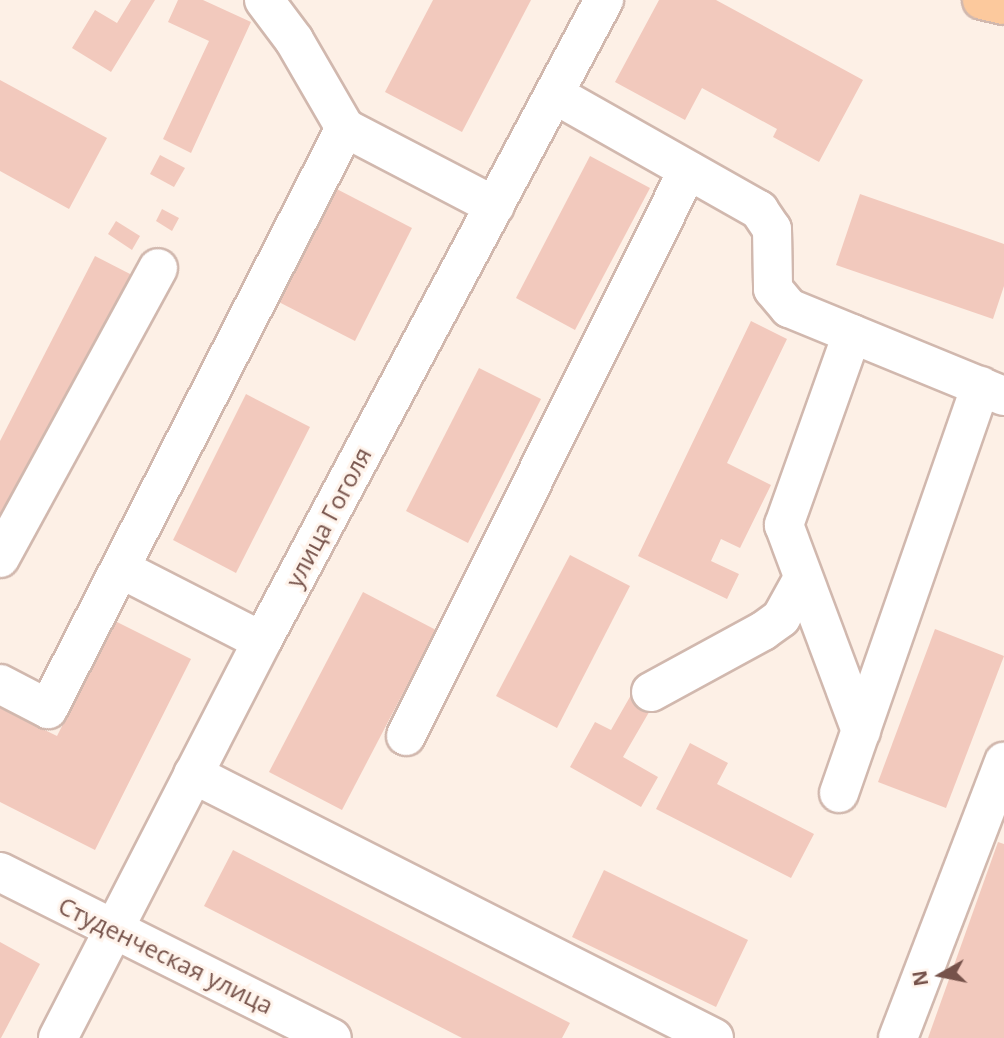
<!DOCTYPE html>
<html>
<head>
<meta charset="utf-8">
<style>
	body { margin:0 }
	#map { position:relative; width:1004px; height:1038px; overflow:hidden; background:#fdf0e6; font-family:"Open Sans",sans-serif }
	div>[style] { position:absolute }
	.building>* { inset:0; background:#f2c9bd }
	.roads { filter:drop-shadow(2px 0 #d1b8ae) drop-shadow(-2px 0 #d1b8ae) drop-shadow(0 2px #d1b8ae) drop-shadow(0 -2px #d1b8ae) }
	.minor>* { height:38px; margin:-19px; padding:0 19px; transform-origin:19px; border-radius:19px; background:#fff }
	.major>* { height:38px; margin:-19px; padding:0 19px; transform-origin:19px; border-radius:19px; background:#fcc99d }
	span { translate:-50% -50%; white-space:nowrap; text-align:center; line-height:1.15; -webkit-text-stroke:6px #fff4ec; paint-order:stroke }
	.street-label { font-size:24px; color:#76524a }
	.north { position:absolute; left:906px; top:940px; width:70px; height:70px; -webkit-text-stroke:5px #fff4ec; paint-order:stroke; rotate:261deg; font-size:19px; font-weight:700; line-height:28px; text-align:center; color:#76524a }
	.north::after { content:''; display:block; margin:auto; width:24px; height:32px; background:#76524a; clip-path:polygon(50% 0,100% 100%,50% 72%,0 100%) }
</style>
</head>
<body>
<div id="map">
	<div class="building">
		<div style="clip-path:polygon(131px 0,155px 0,111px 72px,72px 48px,95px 10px,117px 23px)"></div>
		<div style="clip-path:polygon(178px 0,203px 0,251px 22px,191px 153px,163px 139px,209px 41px,168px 22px)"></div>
		<div style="clip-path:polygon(433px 0,531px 0,462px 132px,385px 92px)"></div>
		<div style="clip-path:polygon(659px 0,716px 0,863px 80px,819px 162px,773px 137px,777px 129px,702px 88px,685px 120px,615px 82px)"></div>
		<div style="clip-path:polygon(0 80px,107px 138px,69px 209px,0 171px)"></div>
		<div style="clip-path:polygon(160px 155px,185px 168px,174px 187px,150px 174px)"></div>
		<div style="clip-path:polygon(590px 156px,650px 188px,575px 330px,516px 298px)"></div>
		<div style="clip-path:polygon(329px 185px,412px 228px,355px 341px,271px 298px)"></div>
		<div style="clip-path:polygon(860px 194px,1004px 244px,1004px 286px,993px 319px,836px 265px)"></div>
		<div style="clip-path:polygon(162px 209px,179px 218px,172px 231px,156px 221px)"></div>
		<div style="clip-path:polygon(116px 221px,140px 236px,132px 250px,108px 234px)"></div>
		<div style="clip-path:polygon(95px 256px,132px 275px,0 533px,0 441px)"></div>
		<div style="clip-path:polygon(751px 321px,787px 339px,727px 463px,771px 485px,740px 548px,721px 539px,711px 561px,739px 574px,727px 599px,638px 556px)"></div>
		<div style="clip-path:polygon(479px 368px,541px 399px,468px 543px,406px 511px)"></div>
		<div style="clip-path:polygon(246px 394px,310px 427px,236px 573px,173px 540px)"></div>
		<div style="clip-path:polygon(570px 555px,630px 586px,557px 728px,496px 696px)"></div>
		<div style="clip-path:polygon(363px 592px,436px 630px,342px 810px,269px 772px)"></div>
		<div style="clip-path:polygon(115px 621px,191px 659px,95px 850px,0 802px,0 708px,57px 736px)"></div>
		<div style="clip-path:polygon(935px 629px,1004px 656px,946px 808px,878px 782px)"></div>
		<div style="clip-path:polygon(631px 695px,652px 707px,623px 757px,658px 777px,641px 807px,570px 767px,595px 722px,611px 730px)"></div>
		<div style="clip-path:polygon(690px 743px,728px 763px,717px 784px,814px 834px,791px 878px,656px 809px)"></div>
		<div style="clip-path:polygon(998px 842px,1004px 844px,1004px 1038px,928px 1038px)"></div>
		<div style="clip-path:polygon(233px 850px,570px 1023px,562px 1038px,462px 1038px,204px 906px)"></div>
		<div style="clip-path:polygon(604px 870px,748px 940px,716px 1007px,572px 937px)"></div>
		<div style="clip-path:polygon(0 942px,40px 964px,1px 1038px,0 1038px)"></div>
	</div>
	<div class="roads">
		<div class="minor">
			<div style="left:264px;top:0;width:50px;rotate:53.1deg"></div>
			<div style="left:294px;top:40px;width:102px;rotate:59.9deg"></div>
			<div style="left:345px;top:128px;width:169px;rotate:27.5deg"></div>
			<div style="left:554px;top:94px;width:236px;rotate:29.5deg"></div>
			<div style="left:759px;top:210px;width:23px;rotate:56deg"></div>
			<div style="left:772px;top:229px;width:60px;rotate:89deg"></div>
			<div style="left:773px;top:289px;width:25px;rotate:50deg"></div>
			<div style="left:789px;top:308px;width:232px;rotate:22.3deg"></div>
			<div style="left:852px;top:334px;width:203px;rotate:109.6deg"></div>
			<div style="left:784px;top:525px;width:220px;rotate:69.5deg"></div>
			<div style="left:0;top:558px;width:330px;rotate:-61.4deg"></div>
			<div style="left:121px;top:569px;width:158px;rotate:27.1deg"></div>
			<div style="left:0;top:684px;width:54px;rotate:27.5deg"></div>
			<div style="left:48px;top:709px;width:653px;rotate:-62.92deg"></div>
			<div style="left:651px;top:692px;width:128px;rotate:-28.6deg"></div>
			<div style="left:763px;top:631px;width:22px;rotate:-36deg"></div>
			<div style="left:781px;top:618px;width:43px;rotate:-61.1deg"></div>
			<div style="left:406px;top:736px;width:632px;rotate:-63.52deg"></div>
			<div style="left:193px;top:774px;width:584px;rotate:26.87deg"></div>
			<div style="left:839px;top:793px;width:431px;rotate:-70.8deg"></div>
			<div style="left:0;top:872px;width:371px;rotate:26.6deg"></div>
			<div style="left:58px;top:1038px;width:446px;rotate:-62.8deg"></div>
			<div style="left:262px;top:641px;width:727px;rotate:-61.92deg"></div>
			<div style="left:898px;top:1038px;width:296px;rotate:-69deg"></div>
		</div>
		<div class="major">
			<div style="left:982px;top:0;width:23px;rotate:13deg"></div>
		</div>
	</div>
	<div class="street-label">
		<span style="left:328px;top:517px;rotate:-62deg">улица Гоголя</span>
		<span style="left:166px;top:955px;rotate:26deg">Студенческая улица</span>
	</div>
	<div class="north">N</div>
</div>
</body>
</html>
